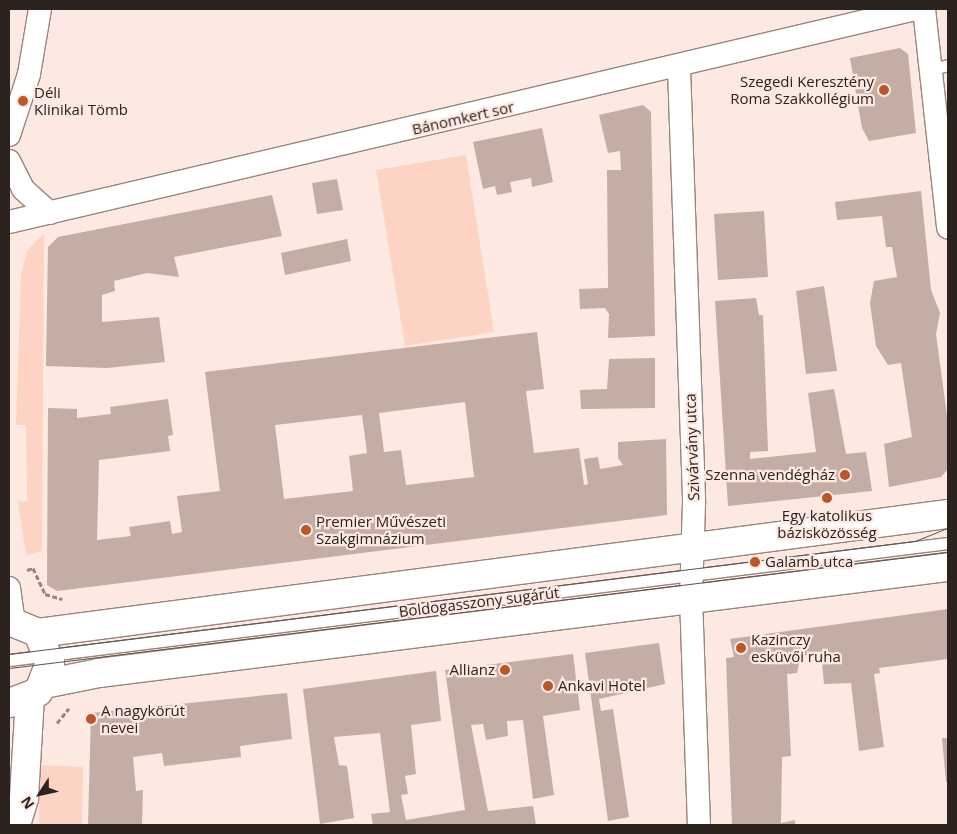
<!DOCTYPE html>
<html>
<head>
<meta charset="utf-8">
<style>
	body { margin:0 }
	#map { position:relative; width:957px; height:834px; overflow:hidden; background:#fce9e1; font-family:"Open Sans",sans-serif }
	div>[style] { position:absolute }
	.green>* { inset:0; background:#fdd4c4 }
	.building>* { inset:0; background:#c4ada4 }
	.path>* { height:3px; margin-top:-1.5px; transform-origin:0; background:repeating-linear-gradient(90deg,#958680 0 5px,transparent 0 7.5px) }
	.roads { filter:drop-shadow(1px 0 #9a847c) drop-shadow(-1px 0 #9a847c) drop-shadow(0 1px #9a847c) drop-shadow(0 -1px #9a847c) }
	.lane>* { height:11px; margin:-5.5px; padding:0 5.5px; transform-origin:5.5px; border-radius:5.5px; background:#fff }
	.street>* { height:22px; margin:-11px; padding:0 11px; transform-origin:11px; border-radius:11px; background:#fff }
	.secondary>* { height:28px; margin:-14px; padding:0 14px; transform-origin:14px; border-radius:14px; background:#fff }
	.tram>* { height:1px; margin:-0.5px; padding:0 0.5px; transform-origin:0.5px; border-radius:0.5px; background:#5f534e }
	.dots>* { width:14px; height:14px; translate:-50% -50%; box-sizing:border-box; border:2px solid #fce9e1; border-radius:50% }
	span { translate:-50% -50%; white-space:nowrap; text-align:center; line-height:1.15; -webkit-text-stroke:4.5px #fce9e1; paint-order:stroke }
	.poi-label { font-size:15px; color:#2c231f }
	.right { translate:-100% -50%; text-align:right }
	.left { translate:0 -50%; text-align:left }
	.street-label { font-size:15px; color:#2c231f }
	.frame { position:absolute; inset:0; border:10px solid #2c231f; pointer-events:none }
	.north { position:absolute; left:15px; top:769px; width:50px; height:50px; -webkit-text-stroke:4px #fce9e1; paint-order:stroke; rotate:235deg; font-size:14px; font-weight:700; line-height:20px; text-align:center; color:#2c231f }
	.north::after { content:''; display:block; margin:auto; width:18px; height:22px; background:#2c231f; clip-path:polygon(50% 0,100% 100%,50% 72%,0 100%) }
</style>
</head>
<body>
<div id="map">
	<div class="green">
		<div style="clip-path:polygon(466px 155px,494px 332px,405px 346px,376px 170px)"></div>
		<div style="clip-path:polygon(44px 233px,42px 551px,26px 555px,18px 502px,27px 501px,26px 425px,16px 425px,21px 275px,27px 251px)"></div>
		<div style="clip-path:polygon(40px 765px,83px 767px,82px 825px,39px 825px)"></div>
	</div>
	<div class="building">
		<div style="clip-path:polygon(900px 48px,908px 54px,916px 133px,869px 141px,862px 128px,850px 58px)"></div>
		<div style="clip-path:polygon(643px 105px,651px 112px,655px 336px,608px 338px,609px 314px,605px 308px,580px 309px,579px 289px,608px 288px,607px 170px,621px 170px,620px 151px,608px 153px,599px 115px)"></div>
		<div style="clip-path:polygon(542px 128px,553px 182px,532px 187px,531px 178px,510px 182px,512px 192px,497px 195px,495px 186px,483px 189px,473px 142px)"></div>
		<div style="clip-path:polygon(337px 179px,343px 210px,317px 214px,312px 183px)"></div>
		<div style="clip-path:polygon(921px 191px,931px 290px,940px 313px,936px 334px,948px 423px,948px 469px,941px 477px,889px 487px,884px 444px,912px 437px,901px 363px,888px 365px,876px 346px,870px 303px,874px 281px,897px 277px,892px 247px,886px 247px,882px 216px,837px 220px,835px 202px)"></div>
		<div style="clip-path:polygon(272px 195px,282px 236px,174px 257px,179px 277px,147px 273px,114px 281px,115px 291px,102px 295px,102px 322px,159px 317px,165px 362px,107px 368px,46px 366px,48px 247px,58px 237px)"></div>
		<div style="clip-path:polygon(764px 211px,768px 277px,718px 280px,714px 214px)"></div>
		<div style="clip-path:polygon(347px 239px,351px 261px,285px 275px,281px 253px)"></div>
		<div style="clip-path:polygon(824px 286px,837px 371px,806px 374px,796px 291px)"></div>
		<div style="clip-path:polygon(756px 298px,759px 315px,763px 315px,768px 451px,750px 452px,750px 459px,816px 452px,808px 393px,834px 389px,846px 454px,866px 452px,872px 491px,728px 506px,715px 301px)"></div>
		<div style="clip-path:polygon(evenodd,537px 332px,544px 389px,526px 391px,534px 453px,579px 448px,584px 485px,588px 484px,584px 459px,598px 457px,600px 469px,623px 465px,618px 458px,618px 442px,666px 439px,667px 515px,57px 591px,47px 585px,48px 408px,77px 409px,77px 418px,111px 414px,110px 407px,168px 399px,173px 435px,168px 436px,170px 451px,99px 460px,97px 540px,131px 536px,129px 527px,170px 521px,172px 534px,182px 532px,177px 496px,220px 491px,205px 372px,537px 332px,465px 402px,474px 477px,406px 485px,401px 450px,384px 452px,379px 413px,465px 402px,537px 332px,362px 415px,367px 453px,349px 456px,353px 491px,284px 499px,275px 425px,362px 415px)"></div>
		<div style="clip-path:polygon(655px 358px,655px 408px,581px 409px,580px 390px,607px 389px,609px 359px)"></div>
		<div style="clip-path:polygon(948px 609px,948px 659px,879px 668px,880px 673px,874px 674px,884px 747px,859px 751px,851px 683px,824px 684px,822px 662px,809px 654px,800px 658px,797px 673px,787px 674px,791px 756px,782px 757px,781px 823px,795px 820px,795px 825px,732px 825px,726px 658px,734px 657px,730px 639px)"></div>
		<div style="clip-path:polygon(659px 643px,665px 684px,599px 699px,601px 711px,613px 709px,629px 817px,608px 821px,585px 653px)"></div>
		<div style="clip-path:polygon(573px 654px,580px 710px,543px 716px,554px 795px,533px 799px,523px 720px,507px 721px,508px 736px,486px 740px,483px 724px,471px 725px,488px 811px,533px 806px,536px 825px,373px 825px,371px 814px,390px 812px,380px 733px,334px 737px,339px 765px,347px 766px,354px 818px,320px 824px,303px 689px,436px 671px,441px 721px,411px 725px,416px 774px,405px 776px,408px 794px,401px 795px,406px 820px,465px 810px,445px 670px)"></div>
		<div style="clip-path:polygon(287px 693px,292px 739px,240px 746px,241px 757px,164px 766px,162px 753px,133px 757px,136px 791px,143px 790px,142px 825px,88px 825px,91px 713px)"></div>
		<div style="clip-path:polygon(942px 738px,948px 738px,948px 782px,946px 782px)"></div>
	</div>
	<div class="path">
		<div style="left:27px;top:570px;width:6px;rotate:-18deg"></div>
		<div style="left:33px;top:568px;width:29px;rotate:65deg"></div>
		<div style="left:45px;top:594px;width:18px;rotate:16deg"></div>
		<div style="left:57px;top:723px;width:19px;rotate:-51deg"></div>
	</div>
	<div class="roads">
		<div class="lane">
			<div style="left:932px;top:69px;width:16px;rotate:-14deg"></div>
			<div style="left:9px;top:660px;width:946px;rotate:-7.1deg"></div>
		</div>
		<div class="street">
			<div style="left:924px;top:9px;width:220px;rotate:83.7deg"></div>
			<div style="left:679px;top:68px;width:435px;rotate:88deg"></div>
			<div style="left:694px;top:503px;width:94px;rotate:91.8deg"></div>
			<div style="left:691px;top:597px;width:228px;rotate:88deg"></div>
			<div style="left:9px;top:135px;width:64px;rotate:-71.8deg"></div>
			<div style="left:29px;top:74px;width:66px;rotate:-80.4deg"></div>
			<div style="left:9px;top:161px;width:31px;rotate:63deg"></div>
			<div style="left:23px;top:189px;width:36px;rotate:42deg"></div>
			<div style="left:9px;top:222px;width:932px;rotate:-13.22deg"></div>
			<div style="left:9px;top:588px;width:34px;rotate:82deg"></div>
		</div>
		<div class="secondary">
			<div style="left:9px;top:621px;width:31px;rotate:22deg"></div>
			<div style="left:38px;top:633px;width:32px;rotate:68deg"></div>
			<div style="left:50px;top:663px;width:31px;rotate:112deg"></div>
			<div style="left:38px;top:692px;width:31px;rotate:159deg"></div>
			<div style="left:38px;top:633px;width:918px;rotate:-7.45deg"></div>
			<div style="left:44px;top:684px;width:56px;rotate:-11.3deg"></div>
			<div style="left:99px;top:673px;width:856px;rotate:-7.12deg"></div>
			<div style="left:16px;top:825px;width:28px;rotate:-73deg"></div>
			<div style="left:24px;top:798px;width:100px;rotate:-86.6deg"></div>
		</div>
	</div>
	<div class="tram">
		<div style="left:9px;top:654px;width:913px;rotate:-7.11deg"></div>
		<div style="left:915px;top:541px;width:35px;rotate:-22deg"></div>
		<div style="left:9px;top:668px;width:946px;rotate:-7.04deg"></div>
	</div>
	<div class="dots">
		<div style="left:884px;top:90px;background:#bc5629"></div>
		<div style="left:23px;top:101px;background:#bc5629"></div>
		<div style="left:845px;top:475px;background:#bc5629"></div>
		<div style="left:827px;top:498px;background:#bc5629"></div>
		<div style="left:306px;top:530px;background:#bc5629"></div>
		<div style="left:755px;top:562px;background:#bc5629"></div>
		<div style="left:741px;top:648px;background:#bc5629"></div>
		<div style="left:505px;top:670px;background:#bc5629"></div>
		<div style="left:548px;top:686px;background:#bc5629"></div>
		<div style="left:91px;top:719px;background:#bc5629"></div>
	</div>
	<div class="poi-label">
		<span class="right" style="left:874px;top:90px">Szegedi Keresztény<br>Roma Szakkollégium</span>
		<span class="left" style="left:34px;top:101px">Déli<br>Klinikai Tömb</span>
		<span class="right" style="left:835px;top:475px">Szenna vendégház</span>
		<span style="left:827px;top:524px">Egy katolikus<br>bázisközösség</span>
		<span class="left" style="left:316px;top:530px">Premier Művészeti<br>Szakgimnázium</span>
		<span class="left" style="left:765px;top:562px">Galamb utca</span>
		<span class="left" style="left:751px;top:648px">Kazinczy<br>esküvői ruha</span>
		<span class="right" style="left:495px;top:670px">Allianz</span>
		<span class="left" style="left:558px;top:686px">Ankavi Hotel</span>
		<span class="left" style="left:101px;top:719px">A nagykörút<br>nevei</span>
	</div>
	<div class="street-label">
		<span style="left:463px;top:118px;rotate:-13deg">Bánomkert sor</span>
		<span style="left:692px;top:447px;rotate:-92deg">Szivárvány utca</span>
		<span style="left:479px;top:602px;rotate:-7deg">Boldogasszony sugárút</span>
	</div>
	<div class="frame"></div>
	<div class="north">N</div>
</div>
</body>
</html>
